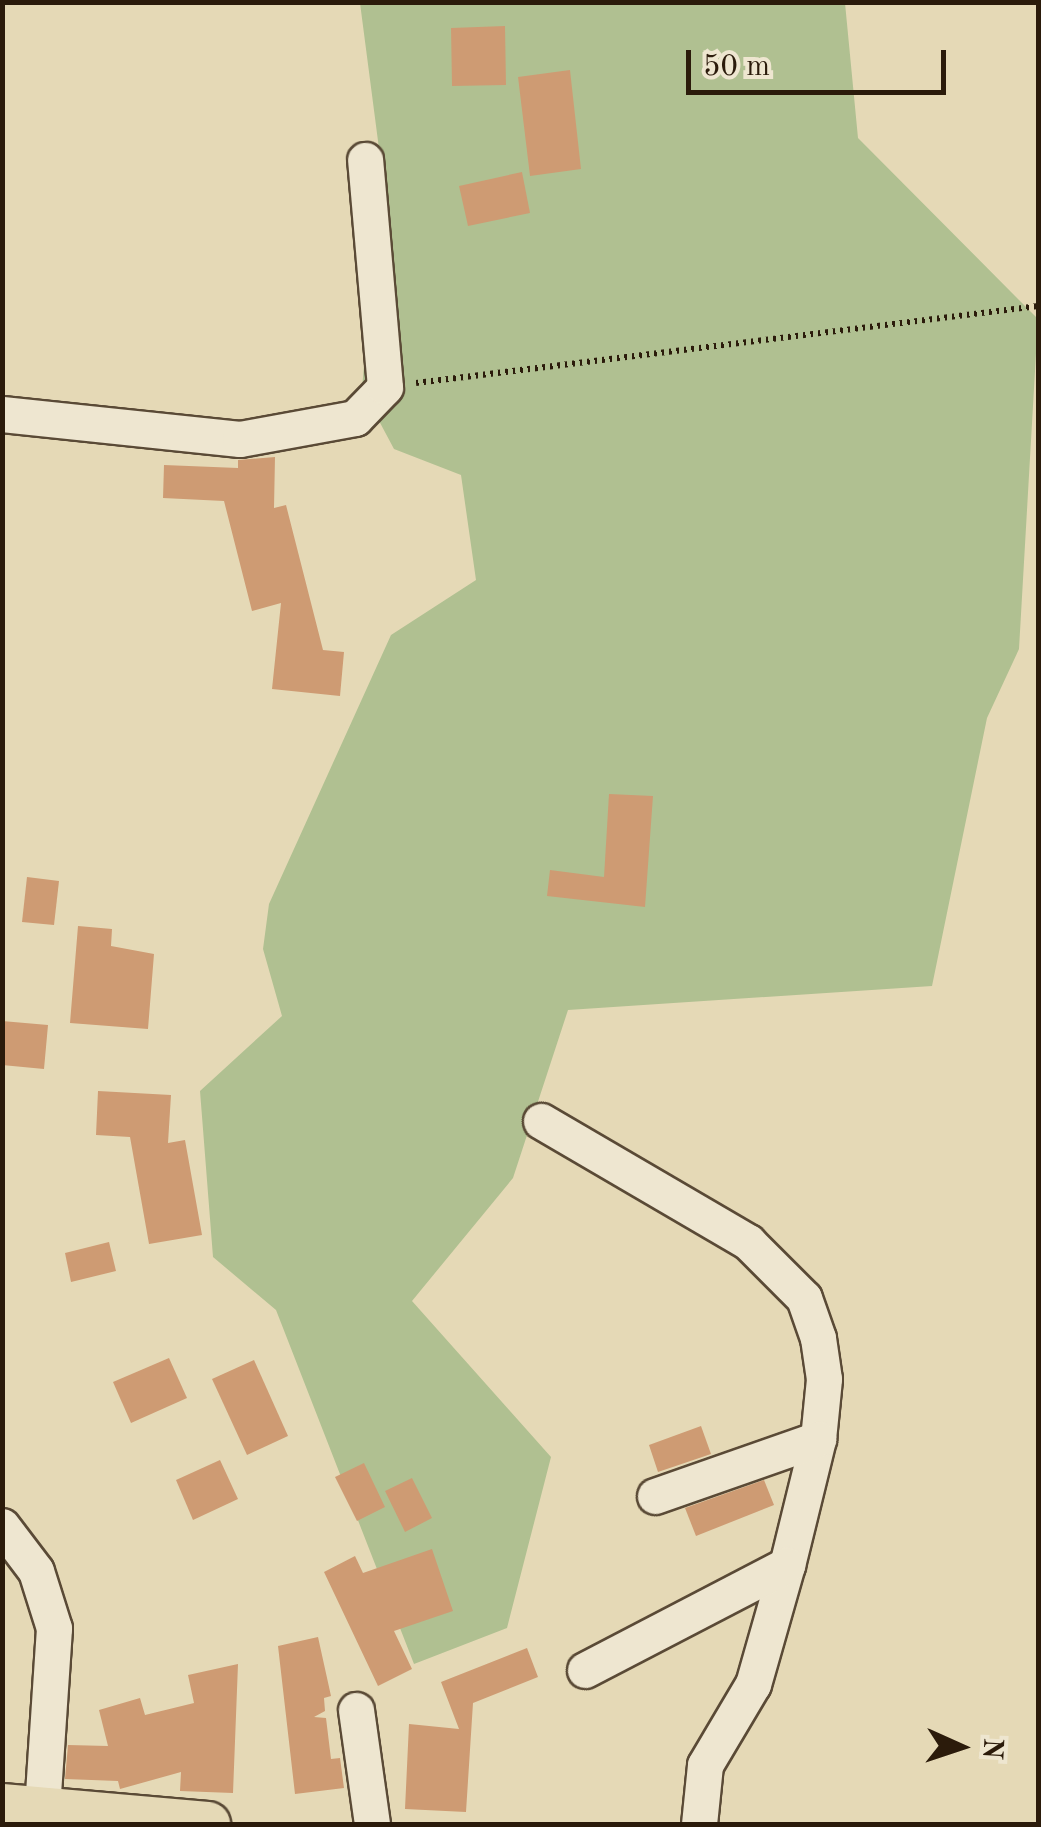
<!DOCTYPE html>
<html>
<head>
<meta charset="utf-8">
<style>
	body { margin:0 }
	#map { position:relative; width:1041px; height:1827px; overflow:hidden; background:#e5d9b6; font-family:"Old Standard TT",serif }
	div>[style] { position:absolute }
	.green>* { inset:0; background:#b0c091 }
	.building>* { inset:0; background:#ce9b73 }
	.path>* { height:6px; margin-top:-3px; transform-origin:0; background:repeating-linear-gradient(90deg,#2b1b0b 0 2.5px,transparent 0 7.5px) }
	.roads { filter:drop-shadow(2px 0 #5a4a36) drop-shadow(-2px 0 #5a4a36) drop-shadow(0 2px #5a4a36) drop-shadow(0 -2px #5a4a36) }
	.minor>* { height:35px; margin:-17.5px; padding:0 17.5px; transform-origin:17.5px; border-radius:17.5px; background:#eee6d0 }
	.major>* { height:45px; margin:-22.5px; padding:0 22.5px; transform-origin:22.5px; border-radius:22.5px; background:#e5d9b6 }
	span { translate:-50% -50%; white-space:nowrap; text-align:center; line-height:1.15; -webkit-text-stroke:9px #eee6d0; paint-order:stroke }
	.frame { position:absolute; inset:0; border:5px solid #2b1b0b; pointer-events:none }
	.north { position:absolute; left:911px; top:1697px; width:100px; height:100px; -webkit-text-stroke:8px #eee6d0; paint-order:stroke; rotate:93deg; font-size:28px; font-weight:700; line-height:40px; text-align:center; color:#2b1b0b }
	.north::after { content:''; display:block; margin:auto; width:35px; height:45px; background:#2b1b0b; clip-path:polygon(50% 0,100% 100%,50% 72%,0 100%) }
	.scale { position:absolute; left:686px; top:50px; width:260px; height:45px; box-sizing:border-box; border:5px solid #2b1b0b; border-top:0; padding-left:12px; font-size:30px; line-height:35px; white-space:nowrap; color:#2b1b0b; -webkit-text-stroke:8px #eee6d0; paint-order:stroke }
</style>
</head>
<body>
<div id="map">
	<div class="green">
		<div style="clip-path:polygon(360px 3px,845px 3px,858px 138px,1038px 319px,1019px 649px,987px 718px,932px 986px,568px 1010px,513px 1178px,412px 1301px,551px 1457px,507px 1628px,414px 1664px,276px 1310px,213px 1257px,200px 1091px,282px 1016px,263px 949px,269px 904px,391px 635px,476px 580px,461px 475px,394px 449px,362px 389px,381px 164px)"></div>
	</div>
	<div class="building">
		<div style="clip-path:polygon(505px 26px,506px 85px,452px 86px,451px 28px)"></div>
		<div style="clip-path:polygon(570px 70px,581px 169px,530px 176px,518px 77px)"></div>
		<div style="clip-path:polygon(522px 172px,530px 213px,468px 226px,459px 186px)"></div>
		<div style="clip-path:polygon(275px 457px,274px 508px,286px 505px,323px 650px,344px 652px,340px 696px,272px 689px,281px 603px,252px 611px,224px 501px,163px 498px,164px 465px,238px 468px,238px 460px)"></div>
		<div style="clip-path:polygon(609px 794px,653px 796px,645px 907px,547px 896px,550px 870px,604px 877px)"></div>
		<div style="clip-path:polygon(27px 877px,59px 881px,54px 925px,22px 922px)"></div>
		<div style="clip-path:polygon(78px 926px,112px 929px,111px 946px,154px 954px,148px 1029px,70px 1023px)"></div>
		<div style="clip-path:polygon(2px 1021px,48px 1025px,44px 1069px,2px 1065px)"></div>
		<div style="clip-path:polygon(98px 1091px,171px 1095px,168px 1143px,185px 1140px,202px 1235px,149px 1244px,130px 1137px,96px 1135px)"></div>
		<div style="clip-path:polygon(109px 1242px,116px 1271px,71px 1282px,65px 1253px)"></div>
		<div style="clip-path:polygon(169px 1358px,187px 1398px,131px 1423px,113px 1382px)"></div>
		<div style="clip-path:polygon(254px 1360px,288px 1436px,247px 1455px,212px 1379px)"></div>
		<div style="clip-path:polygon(701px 1426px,711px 1454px,658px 1472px,649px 1445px)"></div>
		<div style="clip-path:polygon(220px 1460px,238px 1499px,193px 1520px,176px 1480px)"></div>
		<div style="clip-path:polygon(364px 1463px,385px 1507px,357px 1521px,335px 1477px)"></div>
		<div style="clip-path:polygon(412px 1478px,432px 1518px,405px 1532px,385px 1491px)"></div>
		<div style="clip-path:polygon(764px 1480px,774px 1505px,696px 1536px,685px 1508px)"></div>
		<div style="clip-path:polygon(432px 1549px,453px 1611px,394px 1631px,412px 1669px,378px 1686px,324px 1572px,355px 1556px,363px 1573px)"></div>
		<div style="clip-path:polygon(318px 1637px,331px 1696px,324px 1698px,325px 1711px,314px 1717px,326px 1718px,331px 1759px,340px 1758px,344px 1788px,295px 1794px,278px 1646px)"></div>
		<div style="clip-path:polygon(527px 1648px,538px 1677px,473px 1703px,466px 1812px,405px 1809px,409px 1724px,459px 1729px,441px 1682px)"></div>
		<div style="clip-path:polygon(238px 1664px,233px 1793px,180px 1791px,181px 1772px,120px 1789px,118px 1781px,65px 1779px,68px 1745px,108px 1746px,99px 1710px,140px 1698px,145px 1715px,194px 1703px,188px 1675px)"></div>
	</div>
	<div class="path">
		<div style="left:416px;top:383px;width:627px;rotate:-7.06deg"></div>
	</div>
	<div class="roads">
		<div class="minor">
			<div style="left:2px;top:414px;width:239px;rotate:6deg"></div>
			<div style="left:240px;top:439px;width:117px;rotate:-10.3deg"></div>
			<div style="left:355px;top:418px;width:43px;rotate:-45.9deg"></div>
			<div style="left:385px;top:387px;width:228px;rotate:-95deg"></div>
			<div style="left:541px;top:1121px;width:240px;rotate:30.3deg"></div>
			<div style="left:748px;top:1242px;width:79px;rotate:45deg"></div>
			<div style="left:804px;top:1298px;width:42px;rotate:70.7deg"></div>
			<div style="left:818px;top:1338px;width:41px;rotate:81.7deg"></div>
			<div style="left:824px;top:1379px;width:60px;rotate:95.7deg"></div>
			<div style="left:818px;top:1439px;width:130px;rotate:103.8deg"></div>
			<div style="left:787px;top:1565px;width:124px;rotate:105.9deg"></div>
			<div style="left:753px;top:1684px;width:94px;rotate:120.7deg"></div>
			<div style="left:705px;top:1765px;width:59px;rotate:95.8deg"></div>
			<div style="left:655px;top:1496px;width:173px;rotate:-19.3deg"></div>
			<div style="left:2px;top:1526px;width:56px;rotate:52.9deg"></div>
			<div style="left:36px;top:1571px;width:60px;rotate:72.5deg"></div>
			<div style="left:54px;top:1628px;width:196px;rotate:93.8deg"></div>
			<div style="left:585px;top:1670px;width:228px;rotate:-27.5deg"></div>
			<div style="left:356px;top:1710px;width:115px;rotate:82deg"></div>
		</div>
		<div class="major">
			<div style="left:2px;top:1806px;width:206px;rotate:5deg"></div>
		</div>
	</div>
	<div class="frame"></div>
	<div class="north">N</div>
	<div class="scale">50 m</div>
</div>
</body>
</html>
